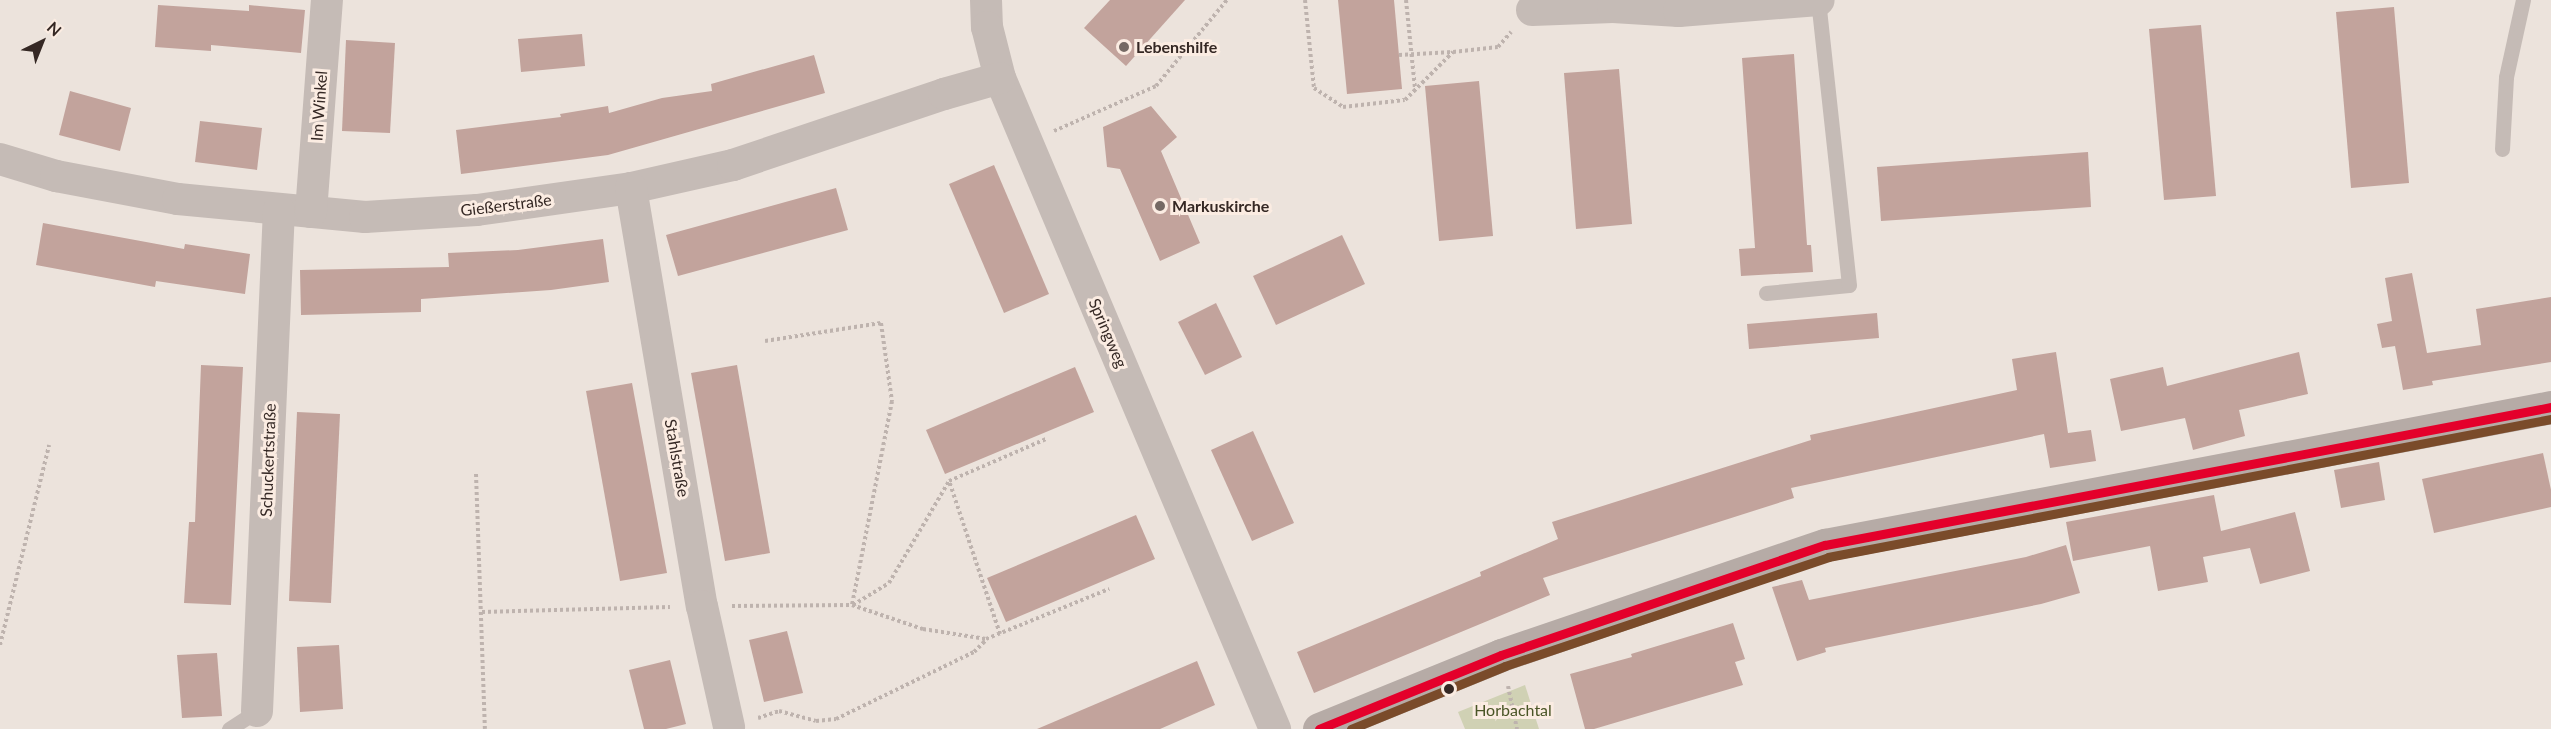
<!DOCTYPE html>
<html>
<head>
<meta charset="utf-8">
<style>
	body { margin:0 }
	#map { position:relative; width:2551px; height:729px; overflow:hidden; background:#ece3dc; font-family:Lato,sans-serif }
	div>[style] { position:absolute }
	.green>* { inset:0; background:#d0d1b4 }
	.building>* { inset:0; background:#c2a39c }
	.path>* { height:4px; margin-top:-2px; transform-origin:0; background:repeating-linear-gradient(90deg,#beb3ae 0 3px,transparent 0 6px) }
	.lane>* { height:15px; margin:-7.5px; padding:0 7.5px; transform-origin:7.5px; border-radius:7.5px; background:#c5bbb6 }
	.street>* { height:32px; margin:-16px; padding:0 16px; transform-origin:16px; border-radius:16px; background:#c5bbb6 }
	.secondary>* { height:33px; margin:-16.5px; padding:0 16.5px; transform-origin:16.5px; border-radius:16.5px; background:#b6aba6 }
	.bus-1>* { height:9px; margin:-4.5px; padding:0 4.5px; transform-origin:4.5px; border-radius:4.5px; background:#e4002b }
	.bus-2>* { height:9px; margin:-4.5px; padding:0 4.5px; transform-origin:4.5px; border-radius:4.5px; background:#7a4b2a }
	.dots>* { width:16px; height:16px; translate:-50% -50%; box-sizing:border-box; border:3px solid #fbece2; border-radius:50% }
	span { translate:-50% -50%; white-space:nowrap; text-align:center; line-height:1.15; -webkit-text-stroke:6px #fbece2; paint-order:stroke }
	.poi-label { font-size:16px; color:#352824; font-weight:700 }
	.left { translate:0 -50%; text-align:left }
	.street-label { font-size:16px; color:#352824 }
	.park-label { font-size:16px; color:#4a5526 }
	.north { position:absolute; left:12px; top:12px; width:60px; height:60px; -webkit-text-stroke:4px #fbece2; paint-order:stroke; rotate:43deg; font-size:16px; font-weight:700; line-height:24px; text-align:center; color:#352824 }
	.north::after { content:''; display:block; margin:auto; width:21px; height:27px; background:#352824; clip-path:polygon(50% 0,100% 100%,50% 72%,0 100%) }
</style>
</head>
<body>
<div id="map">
	<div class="green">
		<div style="clip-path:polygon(1525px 685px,1539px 729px,1465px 729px,1458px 712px)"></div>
	</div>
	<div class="building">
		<div style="clip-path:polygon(1110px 0,1185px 0,1126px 66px,1084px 28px)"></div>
		<div style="clip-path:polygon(1338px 0,1394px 0,1402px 89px,1347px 94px)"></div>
		<div style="clip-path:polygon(158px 5px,249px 11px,249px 5px,305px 10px,301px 53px,211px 45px,211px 51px,155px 47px)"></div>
		<div style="clip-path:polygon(2394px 7px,2409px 183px,2351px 188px,2336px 12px)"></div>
		<div style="clip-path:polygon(2201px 25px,2216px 196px,2164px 200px,2149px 29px)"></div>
		<div style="clip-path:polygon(582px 34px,585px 66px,521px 72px,518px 39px)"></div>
		<div style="clip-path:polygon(346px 40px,395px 43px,390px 133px,342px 131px)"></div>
		<div style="clip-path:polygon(1794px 54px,1807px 245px,1811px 245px,1813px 272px,1741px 276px,1739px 249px,1755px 248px,1742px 58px)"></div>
		<div style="clip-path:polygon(814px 55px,825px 93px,608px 155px,461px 174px,456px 130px,561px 117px,560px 114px,608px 106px,609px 113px,662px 98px,712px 91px,711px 84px)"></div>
		<div style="clip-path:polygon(1619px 69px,1632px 224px,1576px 229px,1564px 73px)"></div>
		<div style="clip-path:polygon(1479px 81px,1493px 236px,1439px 241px,1425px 86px)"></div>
		<div style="clip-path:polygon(70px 91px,131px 108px,120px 151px,59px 135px)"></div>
		<div style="clip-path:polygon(1151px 106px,1177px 137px,1161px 151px,1200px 243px,1160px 261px,1120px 169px,1107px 167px,1103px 127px)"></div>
		<div style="clip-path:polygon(200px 121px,262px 128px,257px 170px,195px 162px)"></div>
		<div style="clip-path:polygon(2088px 152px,2091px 207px,1881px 221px,1877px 167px)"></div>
		<div style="clip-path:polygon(994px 165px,1049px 294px,1004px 313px,949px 184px)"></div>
		<div style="clip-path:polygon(836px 188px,848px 230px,678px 276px,666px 235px)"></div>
		<div style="clip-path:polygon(43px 223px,184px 249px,185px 244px,250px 254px,245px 294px,156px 281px,155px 287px,36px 265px)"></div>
		<div style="clip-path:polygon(1342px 235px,1365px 284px,1276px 325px,1253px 276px)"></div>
		<div style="clip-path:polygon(603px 239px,609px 282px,551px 290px,421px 299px,421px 312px,301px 315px,300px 270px,449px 267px,448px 253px,518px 250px)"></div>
		<div style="clip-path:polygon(2412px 273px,2427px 353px,2481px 345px,2476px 309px,2551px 297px,2551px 362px,2432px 381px,2433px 385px,2403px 390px,2395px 346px,2382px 348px,2377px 324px,2392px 321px,2385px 278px)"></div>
		<div style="clip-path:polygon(1216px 303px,1242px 357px,1205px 375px,1178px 322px)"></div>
		<div style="clip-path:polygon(1877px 313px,1879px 338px,1749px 349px,1747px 324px)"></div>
		<div style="clip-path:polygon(2056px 352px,2068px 433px,2091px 430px,2096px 461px,2050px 468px,2044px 434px,1791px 488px,1794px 498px,1543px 578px,1550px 595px,1314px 693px,1297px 652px,1481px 576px,1480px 572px,1558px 539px,1552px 522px,1811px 440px,1810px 435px,2017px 390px,2012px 359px)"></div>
		<div style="clip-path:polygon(2299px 352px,2308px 394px,2239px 410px,2245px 436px,2193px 450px,2185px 418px,2121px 431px,2110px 379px,2163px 367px,2167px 386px)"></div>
		<div style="clip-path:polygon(201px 365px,243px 367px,231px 605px,184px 603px,189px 522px,195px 522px)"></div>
		<div style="clip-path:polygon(737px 365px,770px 553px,725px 561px,691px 373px)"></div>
		<div style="clip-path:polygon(1075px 367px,1094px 412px,945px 474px,926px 430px)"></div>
		<div style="clip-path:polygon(632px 383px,667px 573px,620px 581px,586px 391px)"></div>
		<div style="clip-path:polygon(297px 412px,340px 414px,331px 603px,289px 601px)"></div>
		<div style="clip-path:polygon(1253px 431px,1294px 523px,1252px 541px,1211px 450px)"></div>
		<div style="clip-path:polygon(2543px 453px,2551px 490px,2551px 507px,2434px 533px,2422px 479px)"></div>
		<div style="clip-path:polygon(2379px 462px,2385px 500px,2341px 508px,2334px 470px)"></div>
		<div style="clip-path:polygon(2214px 495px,2221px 531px,2295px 512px,2310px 571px,2260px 584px,2250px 548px,2203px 557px,2208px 582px,2158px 591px,2150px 546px,2073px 561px,2066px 522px)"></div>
		<div style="clip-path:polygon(1136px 515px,1155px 559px,1006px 622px,987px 578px)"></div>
		<div style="clip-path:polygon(2066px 545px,2080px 593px,2041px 604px,1825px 648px,1826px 652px,1797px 661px,1772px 587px,1802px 580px,1809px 600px,2026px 557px)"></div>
		<div style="clip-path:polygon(1733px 623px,1745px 659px,1735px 662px,1743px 685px,1594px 729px,1585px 729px,1570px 674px,1632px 657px,1631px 654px)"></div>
		<div style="clip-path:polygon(787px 631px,803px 693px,764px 702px,749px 640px)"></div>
		<div style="clip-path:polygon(339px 645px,343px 709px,300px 712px,297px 647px)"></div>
		<div style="clip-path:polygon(217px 653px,222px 716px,182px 718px,177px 655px)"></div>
		<div style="clip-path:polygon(670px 660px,686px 724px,666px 729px,644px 729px,629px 670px)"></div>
		<div style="clip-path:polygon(1197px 661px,1215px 705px,1160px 729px,1037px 729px)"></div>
	</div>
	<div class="path">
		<div style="left:1305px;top:0;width:88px;rotate:84.2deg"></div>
		<div style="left:1314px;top:88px;width:35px;rotate:33deg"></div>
		<div style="left:1343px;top:107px;width:62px;rotate:-6.4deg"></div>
		<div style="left:1405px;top:100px;width:68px;rotate:-45deg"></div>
		<div style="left:1453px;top:52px;width:45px;rotate:-6.3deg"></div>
		<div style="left:1498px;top:47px;width:20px;rotate:-49deg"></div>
		<div style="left:1406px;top:0;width:89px;rotate:84.2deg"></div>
		<div style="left:1399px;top:55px;width:53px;rotate:-3.2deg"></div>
		<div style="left:1054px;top:131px;width:111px;rotate:-23.8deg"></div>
		<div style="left:1156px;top:86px;width:112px;rotate:-50.5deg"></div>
		<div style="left:765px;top:341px;width:117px;rotate:-8.8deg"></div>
		<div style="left:881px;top:323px;width:79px;rotate:82deg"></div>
		<div style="left:892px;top:401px;width:208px;rotate:101.1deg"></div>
		<div style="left:476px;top:474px;width:255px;rotate:88deg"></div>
		<div style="left:853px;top:605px;width:42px;rotate:-31.4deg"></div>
		<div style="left:889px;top:583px;width:118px;rotate:-59.5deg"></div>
		<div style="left:732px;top:606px;width:120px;rotate:-0.5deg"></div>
		<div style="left:852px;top:605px;width:75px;rotate:18.7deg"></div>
		<div style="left:923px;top:629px;width:64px;rotate:9deg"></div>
		<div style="left:986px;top:639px;width:133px;rotate:-22.1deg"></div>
		<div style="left:482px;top:612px;width:188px;rotate:-1.5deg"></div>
		<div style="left:1000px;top:634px;width:161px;rotate:-108.4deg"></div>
		<div style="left:949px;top:481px;width:106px;rotate:-23.4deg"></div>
		<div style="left:0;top:645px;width:206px;rotate:-76.2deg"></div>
		<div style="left:1508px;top:686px;width:44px;rotate:78.2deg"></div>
		<div style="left:758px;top:718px;width:22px;rotate:-18deg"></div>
		<div style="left:779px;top:711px;width:38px;rotate:15deg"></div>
		<div style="left:816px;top:721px;width:20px;rotate:-6deg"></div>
		<div style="left:836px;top:719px;width:153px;rotate:-25.9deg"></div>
		<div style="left:974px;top:652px;width:17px;rotate:-45deg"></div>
	</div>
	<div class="lane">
		<div style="left:2502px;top:149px;width:72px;rotate:-86.8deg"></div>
		<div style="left:2506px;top:77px;width:79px;rotate:-77.6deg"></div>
		<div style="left:1766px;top:293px;width:83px;rotate:-5.5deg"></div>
		<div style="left:1849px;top:285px;width:287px;rotate:-96.2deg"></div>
		<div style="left:229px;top:729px;width:33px;rotate:-33deg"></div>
	</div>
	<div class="street">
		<div style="left:986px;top:0;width:27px;rotate:88deg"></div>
		<div style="left:987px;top:27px;width:53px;rotate:75.7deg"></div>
		<div style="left:1000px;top:78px;width:707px;rotate:67.1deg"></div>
		<div style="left:1532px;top:10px;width:81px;rotate:-2.1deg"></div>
		<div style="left:1613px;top:7px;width:66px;rotate:3.5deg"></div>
		<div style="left:1679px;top:11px;width:140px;rotate:-4.5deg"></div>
		<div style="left:0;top:159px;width:59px;rotate:16.9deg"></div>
		<div style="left:56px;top:176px;width:124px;rotate:10.7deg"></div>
		<div style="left:178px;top:199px;width:188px;rotate:5.5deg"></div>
		<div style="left:365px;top:217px;width:112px;rotate:-3.6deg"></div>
		<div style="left:477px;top:210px;width:156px;rotate:-8.1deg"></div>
		<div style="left:631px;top:188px;width:105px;rotate:-12.7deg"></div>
		<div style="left:733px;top:165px;width:223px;rotate:-18.6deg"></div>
		<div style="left:944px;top:94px;width:58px;rotate:-15.9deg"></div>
		<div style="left:631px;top:188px;width:424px;rotate:80.4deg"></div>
		<div style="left:702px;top:606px;width:124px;rotate:77.4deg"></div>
		<div style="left:311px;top:212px;width:213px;rotate:-85.7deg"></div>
		<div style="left:257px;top:711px;width:501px;rotate:-87.49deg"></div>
	</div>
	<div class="secondary">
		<div style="left:1319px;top:729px;width:196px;rotate:-22.1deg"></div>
		<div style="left:1501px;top:655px;width:342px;rotate:-18.8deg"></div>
		<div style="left:1825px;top:545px;width:739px;rotate:-10.76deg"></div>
	</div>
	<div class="bus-1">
		<div style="left:1319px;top:729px;width:196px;rotate:-22.1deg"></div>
		<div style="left:1501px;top:655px;width:342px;rotate:-18.8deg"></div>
		<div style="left:1825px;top:545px;width:739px;rotate:-10.76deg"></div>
	</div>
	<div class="bus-2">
		<div style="left:1351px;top:729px;width:166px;rotate:-22.2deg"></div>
		<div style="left:1505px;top:666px;width:341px;rotate:-18.6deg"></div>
		<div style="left:1828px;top:557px;width:736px;rotate:-10.81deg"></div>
	</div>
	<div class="dots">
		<div style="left:1124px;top:47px;background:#756964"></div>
		<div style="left:1160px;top:206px;background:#756964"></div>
		<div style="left:1449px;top:689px;background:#352824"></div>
	</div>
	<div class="poi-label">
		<span class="left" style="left:1136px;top:47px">Lebenshilfe</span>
		<span class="left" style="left:1172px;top:206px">Markuskirche</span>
	</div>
	<div class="street-label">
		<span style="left:319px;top:106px;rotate:-86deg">Im Winkel</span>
		<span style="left:506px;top:205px;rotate:-7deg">Gießerstraße</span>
		<span style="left:1108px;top:333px;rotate:67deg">Springweg</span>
		<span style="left:677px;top:458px;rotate:80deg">Stahlstraße</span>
		<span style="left:268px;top:460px;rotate:-88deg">Schuckertstraße</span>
	</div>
	<div class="park-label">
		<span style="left:1513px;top:710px">Horbachtal</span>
	</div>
	<div class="north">N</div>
</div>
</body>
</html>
